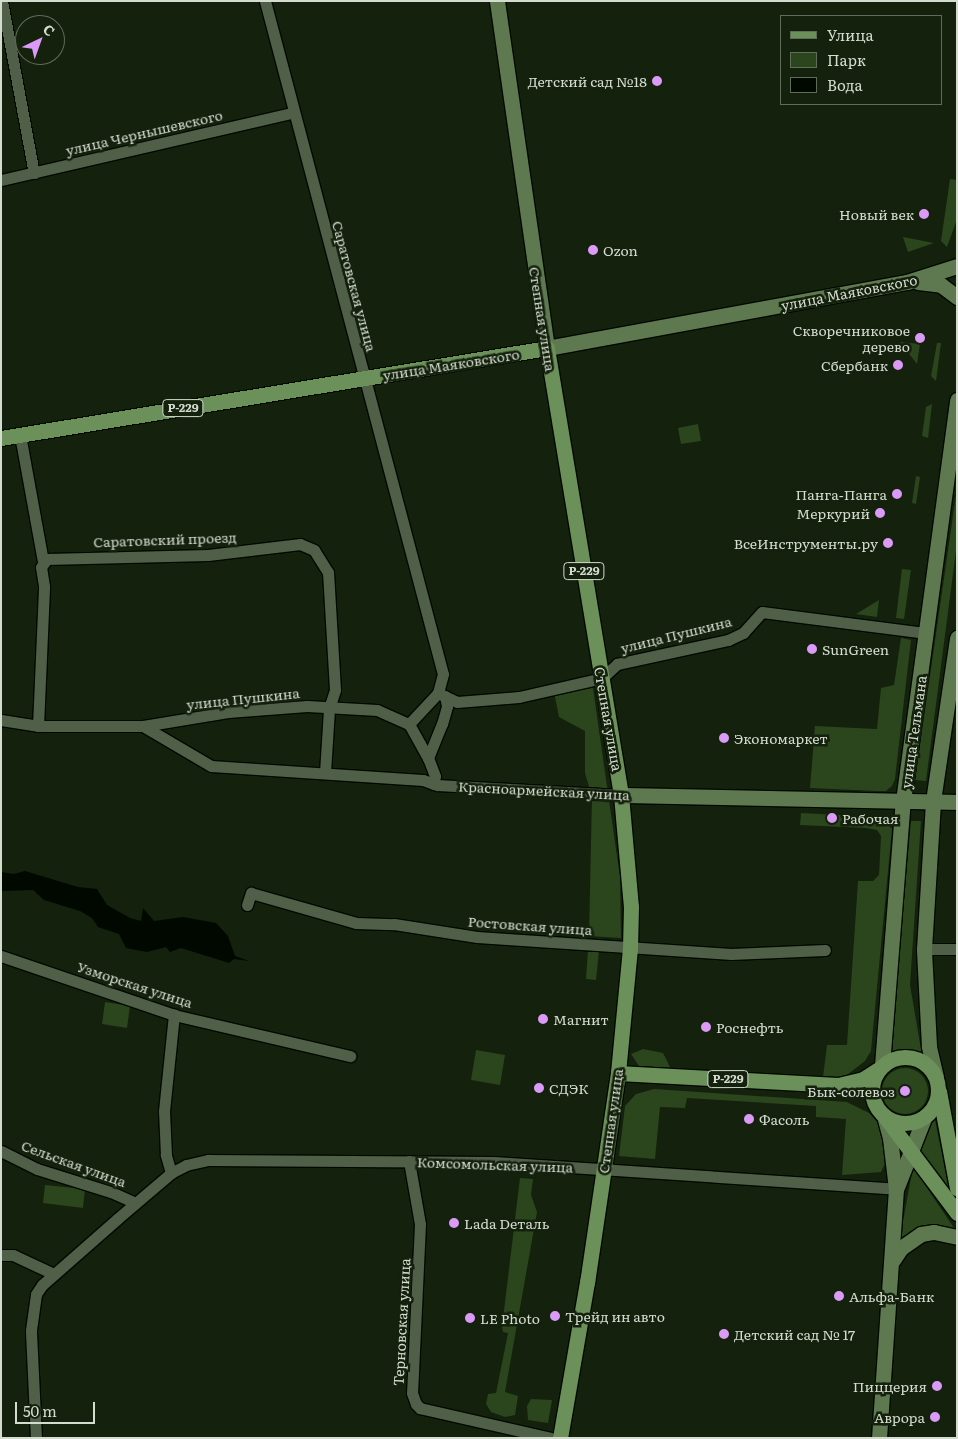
<!DOCTYPE html>
<html>
<head>
<meta charset="utf-8">
<style>
	body { margin:0 }
	#map { position:relative; width:958px; height:1439px; overflow:hidden; background:#14210d; font-family:Literata,serif }
	div>[style] { position:absolute }
	.green>* { inset:0; background:#2b451d }
	.round { border-radius:50% }
	.water>* { inset:0; background:#000800 }
	.roads { filter:drop-shadow(1px 0 #020a00) drop-shadow(-1px 0 #020a00) drop-shadow(0 1px #020a00) drop-shadow(0 -1px #020a00) }
	.street>* { height:11px; margin:-5.5px; padding:0 5.5px; transform-origin:5.5px; border-radius:5.5px; background:#505f48 }
	.secondary>* { height:15px; margin:-7.5px; padding:0 7.5px; transform-origin:7.5px; border-radius:7.5px; background:#5e7850 }
	.primary>* { height:15px; margin:-7.5px; padding:0 7.5px; transform-origin:7.5px; border-radius:7.5px; background:#6c9059 }
	.primary>.ring { margin:-7.5px; padding:0; box-sizing:content-box; background:none; border:15px solid #6c9059; border-radius:50% }
	.dots>* { width:14px; height:14px; translate:-50% -50%; box-sizing:border-box; border:2px solid #14210d; border-radius:50% }
	span { translate:-50% -50%; white-space:nowrap; text-align:center; line-height:1.15; -webkit-text-stroke:5px #14210d; paint-order:stroke }
	.shield-label span { padding:1px 4px; background:#14210d; border:1px solid; border-radius:4px; -webkit-text-stroke-width:0 }
	.shield-label { font-size:12px; color:#d3dcce; font-weight:700 }
	.poi-label { font-size:14px; color:#d3dcce }
	.right { translate:-100% -50%; text-align:right }
	.left { translate:0 -50%; text-align:left }
	.street-label { font-size:14px; color:#d3dcce }
	.frame { position:absolute; inset:0; border:2px solid #d3dcce; pointer-events:none }
	.legend { position:absolute; left:780px; top:15px; width:162px; height:90px; box-sizing:border-box; background:#14210d; border:1px solid #606c5a; margin:0; padding:6px 9px; list-style:none; font-size:15px; color:#d3dcce }
	.legend li { display:flex; align-items:center; gap:10px; height:25px }
	.legend b { width:25px; border:1px solid #606c5a }
	.north { position:absolute; left:15px; top:15px; width:50px; height:50px; box-sizing:border-box; background:#14210d; border:1px solid #606c5a; border-radius:50%; rotate:42deg; font-size:14px; font-weight:700; line-height:20px; text-align:center; color:#d3dcce }
	.north::after { content:''; display:block; margin:auto; width:18px; height:22px; background:#da9af6; clip-path:polygon(50% 0,100% 100%,50% 72%,0 100%) }
	.scale { position:absolute; left:15px; top:1402px; width:80px; height:22px; box-sizing:border-box; border:2px solid #d3dcce; border-top:0; padding-left:6px; font-size:15px; line-height:18px; white-space:nowrap; color:#d3dcce; -webkit-text-stroke:4px #14210d; paint-order:stroke }
</style>
</head>
<body>
<div id="map">
	<div class="green">
		<div style="clip-path:polygon(950px 179px,957px 180px,957px 219px,947px 247px,941px 241px)"></div>
		<div style="clip-path:polygon(903px 237px,934px 243px,908px 252px)"></div>
		<div style="clip-path:polygon(900px 342px,920px 344px,917px 364px)"></div>
		<div style="clip-path:polygon(937px 343px,941px 343px,936px 381px,931px 376px)"></div>
		<div style="clip-path:polygon(932px 404px,928px 438px,922px 436px,926px 407px)"></div>
		<div style="clip-path:polygon(698px 424px,701px 441px,681px 444px,678px 428px)"></div>
		<div style="clip-path:polygon(916px 476px,920px 477px,916px 504px,912px 503px)"></div>
		<div style="clip-path:polygon(957px 488px,957px 543px,926px 781px,915px 780px)"></div>
		<div style="clip-path:polygon(902px 569px,911px 570px,904px 619px,896px 618px)"></div>
		<div style="clip-path:polygon(879px 600px,877px 617px,856px 614px)"></div>
		<div style="clip-path:polygon(901px 638px,911px 640px,895px 779px,892px 786px,886px 791px,877px 791px,810px 788px,815px 726px,877px 729px,881px 688px,894px 685px)"></div>
		<div style="clip-path:polygon(593px 688px,620px 877px,621px 938px,589px 936px,592px 797px,585px 773px,585px 731px,559px 717px,554px 692px)"></div>
		<div style="clip-path:polygon(801px 813px,881px 817px,892px 829px,871px 1051px,865px 1061px,843px 1078px,823px 1077px,827px 1045px,847px 1045px,858px 881px,873px 881px,879px 875px,881px 836px,877px 830px,866px 828px,800px 825px)"></div>
		<div style="clip-path:polygon(911px 821px,921px 821px,910px 985px,922px 1055px,903px 1050px,890px 1054px)"></div>
		<div style="clip-path:polygon(588px 950px,599px 951px,596px 980px,586px 979px)"></div>
		<div style="clip-path:polygon(105px 1002px,130px 1006px,127px 1028px,102px 1024px)"></div>
		<div style="clip-path:polygon(643px 1049px,663px 1053px,673px 1073px,649px 1071px,639px 1066px,631px 1054px)"></div>
		<div style="clip-path:polygon(476px 1050px,505px 1055px,500px 1085px,471px 1080px)"></div>
		<div class="round" style="left:882px;top:1068px;width:46px;height:46px"></div>
		<div style="clip-path:polygon(654px 1089px,847px 1102px,869px 1113px,879px 1124px,885px 1137px,887px 1159px,881px 1172px,842px 1175px,846px 1119px,816px 1117px,816px 1106px,687px 1098px,685px 1108px,660px 1107px,655px 1159px,619px 1156px,625px 1106px,636px 1094px)"></div>
		<div style="clip-path:polygon(934px 1115px,950px 1195px,918px 1152px)"></div>
		<div style="clip-path:polygon(913px 1167px,956px 1231px,925px 1227px,900px 1238px)"></div>
		<div style="clip-path:polygon(520px 1178px,533px 1179px,531px 1195px,537px 1212px,505px 1392px,518px 1396px,515px 1415px,505px 1417px,491px 1412px,486px 1404px,488px 1394px,496px 1393px,508px 1333px,503px 1332px,502px 1327px)"></div>
		<div style="clip-path:polygon(45px 1185px,85px 1189px,83px 1208px,43px 1203px)"></div>
		<div style="clip-path:polygon(531px 1399px,552px 1400px,548px 1423px,528px 1420px,527px 1406px)"></div>
	</div>
	<div class="water">
		<div style="clip-path:polygon(25px 871px,78px 887px,97px 889px,107px 905px,130px 918px,141px 921px,143px 908px,154px 921px,183px 917px,216px 923px,228px 936px,235px 956px,249px 961px,234px 959px,229px 963px,181px 948px,170px 952px,166px 947px,147px 952px,126px 948px,119px 934px,98px 927px,92px 918px,80px 911px,44px 900px,33px 890px,1px 891px,1px 872px,14px 874px)"></div>
	</div>
	<div class="roads">
		<div class="street">
			<div style="left:2px;top:1px;width:175px;rotate:79.5deg"></div>
			<div style="left:265px;top:1px;width:696px;rotate:75.19deg"></div>
			<div style="left:443px;top:674px;width:20px;rotate:105deg"></div>
			<div style="left:1px;top:180px;width:299px;rotate:-13deg"></div>
			<div style="left:20px;top:435px;width:129px;rotate:79.7deg"></div>
			<div style="left:1px;top:720px;width:37px;rotate:9deg"></div>
			<div style="left:38px;top:726px;width:105px"></div>
			<div style="left:143px;top:726px;width:86px;rotate:-9.4deg"></div>
			<div style="left:228px;top:712px;width:79px;rotate:-4.3deg"></div>
			<div style="left:307px;top:706px;width:70px;rotate:3.3deg"></div>
			<div style="left:377px;top:710px;width:35px;rotate:24deg"></div>
			<div style="left:409px;top:724px;width:42px;rotate:-46.9deg"></div>
			<div style="left:438px;top:693px;width:21px;rotate:25deg"></div>
			<div style="left:457px;top:702px;width:62px;rotate:-4.6deg"></div>
			<div style="left:519px;top:697px;width:85px;rotate:-12.9deg"></div>
			<div style="left:602px;top:678px;width:21px;rotate:-43deg"></div>
			<div style="left:617px;top:664px;width:114px;rotate:-12.2deg"></div>
			<div style="left:728px;top:640px;width:17px;rotate:-25deg"></div>
			<div style="left:743px;top:633px;width:28px;rotate:-48deg"></div>
			<div style="left:762px;top:612px;width:166px;rotate:7.3deg"></div>
			<div style="left:409px;top:724px;width:39px;rotate:61deg"></div>
			<div style="left:38px;top:726px;width:140px;rotate:-87.5deg"></div>
			<div style="left:44px;top:586px;width:19px;rotate:-99deg"></div>
			<div style="left:41px;top:567px;width:10px;rotate:-53deg"></div>
			<div style="left:47px;top:559px;width:161px;rotate:-1.4deg"></div>
			<div style="left:208px;top:555px;width:93px;rotate:-6.8deg"></div>
			<div style="left:300px;top:544px;width:15px;rotate:23deg"></div>
			<div style="left:314px;top:550px;width:26px;rotate:58deg"></div>
			<div style="left:328px;top:572px;width:118px;rotate:86.6deg"></div>
			<div style="left:335px;top:690px;width:20px;rotate:108deg"></div>
			<div style="left:329px;top:709px;width:64px;rotate:93.6deg"></div>
			<div style="left:143px;top:726px;width:79px;rotate:30.5deg"></div>
			<div style="left:211px;top:766px;width:212px;rotate:3.8deg"></div>
			<div style="left:423px;top:780px;width:15px;rotate:20deg"></div>
			<div style="left:437px;top:785px;width:184px;rotate:3.1deg"></div>
			<div style="left:433px;top:784px;width:8px;rotate:-76deg"></div>
			<div style="left:435px;top:776px;width:19px;rotate:-111deg"></div>
			<div style="left:428px;top:758px;width:37px;rotate:-68deg"></div>
			<div style="left:442px;top:724px;width:19px;rotate:-74deg"></div>
			<div style="left:447px;top:706px;width:10px;rotate:-101deg"></div>
			<div style="left:247px;top:905px;width:13px;rotate:-72deg"></div>
			<div style="left:251px;top:893px;width:109px;rotate:15.9deg"></div>
			<div style="left:356px;top:923px;width:38px;rotate:2deg"></div>
			<div style="left:394px;top:924px;width:84px;rotate:8.9deg"></div>
			<div style="left:477px;top:937px;width:255px;rotate:3.8deg"></div>
			<div style="left:731px;top:954px;width:94px;rotate:-2.4deg"></div>
			<div style="left:924px;top:949px;width:33px"></div>
			<div style="left:1px;top:956px;width:183px;rotate:18.8deg"></div>
			<div style="left:174px;top:1015px;width:181px;rotate:13.1deg"></div>
			<div style="left:1px;top:1151px;width:40px;rotate:26.6deg"></div>
			<div style="left:37px;top:1169px;width:77px;rotate:17.3deg"></div>
			<div style="left:111px;top:1192px;width:27px;rotate:24deg"></div>
			<div style="left:409px;top:1161px;width:64px;rotate:80.1deg"></div>
			<div style="left:420px;top:1224px;width:169px;rotate:92.7deg"></div>
			<div style="left:412px;top:1393px;width:12px;rotate:70deg"></div>
			<div style="left:416px;top:1404px;width:6px;rotate:45deg"></div>
			<div style="left:420px;top:1408px;width:134px;rotate:12.9deg"></div>
			<div style="left:171px;top:1173px;width:19px;rotate:-106deg"></div>
			<div style="left:166px;top:1155px;width:44px;rotate:-92.6deg"></div>
			<div style="left:164px;top:1111px;width:97px;rotate:-84.1deg"></div>
			<div style="left:1px;top:1255px;width:12px"></div>
			<div style="left:13px;top:1255px;width:45px;rotate:24.9deg"></div>
			<div style="left:36px;top:1438px;width:108px;rotate:-92.7deg"></div>
			<div style="left:31px;top:1330px;width:36px;rotate:-82deg"></div>
			<div style="left:36px;top:1294px;width:11px;rotate:-56deg"></div>
			<div style="left:42px;top:1285px;width:100px;rotate:-41.3deg"></div>
			<div style="left:117px;top:1219px;width:71px;rotate:-40.4deg"></div>
			<div style="left:171px;top:1173px;width:17px;rotate:-28deg"></div>
			<div style="left:186px;top:1165px;width:23px;rotate:-13deg"></div>
			<div style="left:208px;top:1160px;width:286px;rotate:0.4deg"></div>
			<div style="left:494px;top:1162px;width:403px;rotate:3.8deg"></div>
		</div>
		<div class="secondary">
			<div style="left:497px;top:1px;width:351px;rotate:81.8deg"></div>
			<div style="left:547px;top:348px;width:366px;rotate:-10.4deg"></div>
			<div style="left:907px;top:282px;width:52px;rotate:-17.7deg"></div>
			<div style="left:918px;top:282px;width:23px;rotate:7deg"></div>
			<div style="left:941px;top:285px;width:20px;rotate:37deg"></div>
			<div style="left:621px;top:795px;width:336px;rotate:1.2deg"></div>
			<div style="left:882px;top:1065px;width:265px;rotate:-85.5deg"></div>
			<div style="left:903px;top:801px;width:405px;rotate:-82.3deg"></div>
			<div style="left:936px;top:1077px;width:32px;rotate:-103deg"></div>
			<div style="left:929px;top:1046px;width:97px;rotate:-93deg"></div>
			<div style="left:924px;top:949px;width:148px;rotate:-86.5deg"></div>
			<div style="left:933px;top:801px;width:165px;rotate:-81.6deg"></div>
			<div style="left:897px;top:1187px;width:74px;rotate:-68.6deg"></div>
			<div style="left:893px;top:1260px;width:14px;rotate:-56deg"></div>
			<div style="left:901px;top:1248px;width:24px;rotate:-35deg"></div>
			<div style="left:921px;top:1234px;width:13px;rotate:-9deg"></div>
			<div style="left:934px;top:1232px;width:24px;rotate:12deg"></div>
			<div style="left:879px;top:1438px;width:250px;rotate:-86.1deg"></div>
			<div style="left:896px;top:1189px;width:51px;rotate:-96.7deg"></div>
			<div style="left:890px;top:1138px;width:23px;rotate:-105deg"></div>
		</div>
		<div class="primary">
			<div style="left:1px;top:438px;width:553px;rotate:-9.36deg"></div>
			<div style="left:547px;top:348px;width:453px;rotate:80.6deg"></div>
			<div style="left:621px;top:795px;width:112px;rotate:84.9deg"></div>
			<div style="left:631px;top:907px;width:41px;rotate:91.4deg"></div>
			<div style="left:630px;top:948px;width:126px;rotate:95.5deg"></div>
			<div style="left:618px;top:1073px;width:211px;rotate:98.4deg"></div>
			<div style="left:587px;top:1282px;width:158px;rotate:99.8deg"></div>
			<div class="ring" style="left:872px;top:1057px;width:51px;height:51px"></div>
			<div style="left:618px;top:1073px;width:220px;rotate:3.1deg"></div>
			<div style="left:838px;top:1085px;width:26px;rotate:-13deg"></div>
			<div style="left:863px;top:1079px;width:17px;rotate:-33deg"></div>
			<div style="left:939px;top:1091px;width:99px;rotate:79.5deg"></div>
			<div style="left:885px;top:1117px;width:120px;rotate:53.1deg"></div>
		</div>
	</div>
	<div class="dots">
		<div style="left:657px;top:81px;background:#da9af6"></div>
		<div style="left:924px;top:214px;background:#da9af6"></div>
		<div style="left:593px;top:250px;background:#da9af6"></div>
		<div style="left:920px;top:338px;background:#da9af6"></div>
		<div style="left:898px;top:365px;background:#da9af6"></div>
		<div style="left:897px;top:494px;background:#da9af6"></div>
		<div style="left:880px;top:513px;background:#da9af6"></div>
		<div style="left:888px;top:543px;background:#da9af6"></div>
		<div style="left:812px;top:649px;background:#da9af6"></div>
		<div style="left:724px;top:738px;background:#da9af6"></div>
		<div style="left:832px;top:818px;background:#da9af6"></div>
		<div style="left:543px;top:1019px;background:#da9af6"></div>
		<div style="left:706px;top:1027px;background:#da9af6"></div>
		<div style="left:539px;top:1088px;background:#da9af6"></div>
		<div style="left:905px;top:1091px;background:#da9af6"></div>
		<div style="left:749px;top:1119px;background:#da9af6"></div>
		<div style="left:454px;top:1223px;background:#da9af6"></div>
		<div style="left:839px;top:1296px;background:#da9af6"></div>
		<div style="left:555px;top:1316px;background:#da9af6"></div>
		<div style="left:470px;top:1318px;background:#da9af6"></div>
		<div style="left:724px;top:1334px;background:#da9af6"></div>
		<div style="left:937px;top:1386px;background:#da9af6"></div>
		<div style="left:935px;top:1417px;background:#da9af6"></div>
	</div>
	<div class="shield-label">
		<span style="left:183px;top:408px">Р-229</span>
		<span style="left:584px;top:571px">Р-229</span>
		<span style="left:728px;top:1079px">Р-229</span>
	</div>
	<div class="poi-label">
		<span class="right" style="left:647px;top:81px">Детский сад №18</span>
		<span class="right" style="left:914px;top:214px">Новый век</span>
		<span class="left" style="left:603px;top:250px">Ozon</span>
		<span class="right" style="left:910px;top:338px">Скворечниковое<br>дерево</span>
		<span class="right" style="left:888px;top:365px">Сбербанк</span>
		<span class="right" style="left:887px;top:494px">Панга-Панга</span>
		<span class="right" style="left:870px;top:513px">Меркурий</span>
		<span class="right" style="left:878px;top:543px">ВсеИнструменты.ру</span>
		<span class="left" style="left:822px;top:649px">SunGreen</span>
		<span class="left" style="left:734px;top:738px">Экономаркет</span>
		<span class="left" style="left:842px;top:818px">Рабочая</span>
		<span class="left" style="left:553px;top:1019px">Магнит</span>
		<span class="left" style="left:716px;top:1027px">Роснефть</span>
		<span class="left" style="left:549px;top:1088px">СДЭК</span>
		<span class="right" style="left:895px;top:1091px">Бык-солевоз</span>
		<span class="left" style="left:759px;top:1119px">Фасоль</span>
		<span class="left" style="left:464px;top:1223px">Lada Dеталь</span>
		<span class="left" style="left:849px;top:1296px">Альфа-Банк</span>
		<span class="left" style="left:565px;top:1316px">Трейд ин авто</span>
		<span class="left" style="left:480px;top:1318px">LE Photo</span>
		<span class="left" style="left:734px;top:1334px">Детский сад № 17</span>
		<span class="right" style="left:927px;top:1386px">Пиццерия</span>
		<span class="right" style="left:925px;top:1417px">Аврора</span>
	</div>
	<div class="street-label">
		<span style="left:144px;top:132px;rotate:-13deg">улица Чернышевского</span>
		<span style="left:355px;top:286px;rotate:75deg">Саратовская улица</span>
		<span style="left:849px;top:292px;rotate:-11deg">улица Маяковского</span>
		<span style="left:543px;top:319px;rotate:81deg">Степная улица</span>
		<span style="left:451px;top:364px;rotate:-9deg">улица Маяковского</span>
		<span style="left:165px;top:539px;rotate:-2deg">Саратовский проезд</span>
		<span style="left:676px;top:634px;rotate:-14deg">улица Пушкина</span>
		<span style="left:243px;top:698px;rotate:-6deg">улица Пушкина</span>
		<span style="left:609px;top:719px;rotate:80deg">Степная улица</span>
		<span style="left:913px;top:732px;rotate:-82deg">улица Тельмана</span>
		<span style="left:544px;top:790px;rotate:3deg">Красноармейская улица</span>
		<span style="left:530px;top:925px;rotate:4deg">Ростовская улица</span>
		<span style="left:135px;top:984px;rotate:18deg">Узморская улица</span>
		<span style="left:610px;top:1121px;rotate:-82deg">Степная улица</span>
		<span style="left:74px;top:1163px;rotate:20deg">Сельская улица</span>
		<span style="left:495px;top:1164px;rotate:2deg">Комсомольская улица</span>
		<span style="left:401px;top:1322px;rotate:-87deg">Терновская улица</span>
	</div>
	<div class="frame"></div>
	<ul class="legend">
	<li><b style="height:6px;background:#6c9059"></b>Улица</li>
	<li><b style="height:14px;background:#2b451d"></b>Парк</li>
	<li><b style="height:14px;background:#000800"></b>Вода</li>
	</ul>
	<div class="north">С</div>
	<div class="scale">50 m</div>
</div>
</body>
</html>
